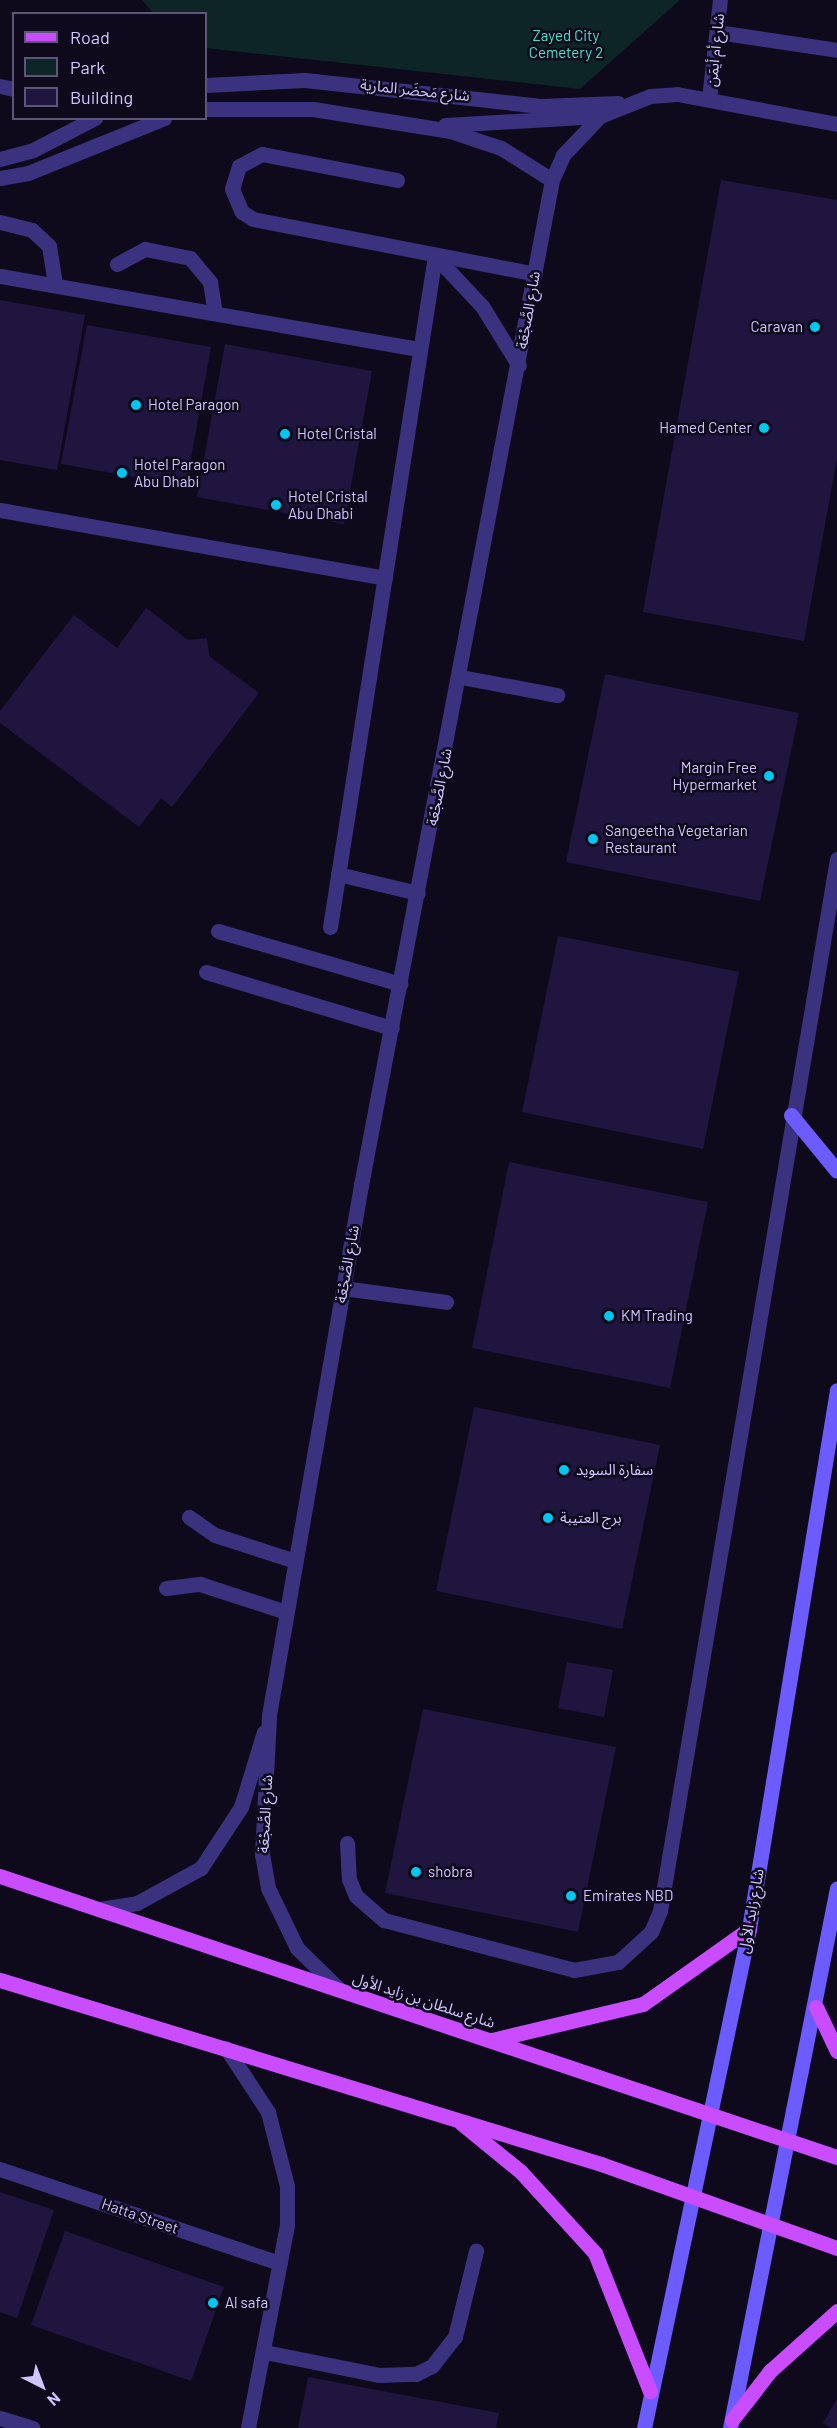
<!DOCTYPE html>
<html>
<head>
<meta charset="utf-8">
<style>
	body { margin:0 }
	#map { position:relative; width:837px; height:2428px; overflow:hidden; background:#0e0a1c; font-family:Barlow,"Noto Sans Arabic",sans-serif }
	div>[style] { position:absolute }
	.green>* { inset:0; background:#0d2526 }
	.building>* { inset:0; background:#20153e }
	.lane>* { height:15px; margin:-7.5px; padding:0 7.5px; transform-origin:7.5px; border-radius:7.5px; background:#3a327e }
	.street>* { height:15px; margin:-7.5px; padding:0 7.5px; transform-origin:7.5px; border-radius:7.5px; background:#3a327e }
	.secondary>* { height:15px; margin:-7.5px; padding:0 7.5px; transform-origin:7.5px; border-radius:7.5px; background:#6c5cff }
	.primary>* { height:15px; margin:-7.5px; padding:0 7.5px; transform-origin:7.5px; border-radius:7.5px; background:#c94cff }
	.dots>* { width:16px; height:16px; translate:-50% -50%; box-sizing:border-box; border:3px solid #0e0a1c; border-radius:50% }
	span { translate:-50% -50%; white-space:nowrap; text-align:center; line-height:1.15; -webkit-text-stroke:5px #0e0a1c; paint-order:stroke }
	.park-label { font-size:15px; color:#4be5ca }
	.street-label { font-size:15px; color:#d0c5ff }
	.poi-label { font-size:15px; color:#d0c5ff }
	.right { translate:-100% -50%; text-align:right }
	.left { translate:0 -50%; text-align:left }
	.legend { position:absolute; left:12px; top:12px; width:195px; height:108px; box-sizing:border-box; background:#0e0a1c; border:2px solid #5c5577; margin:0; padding:8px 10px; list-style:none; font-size:18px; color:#d0c5ff }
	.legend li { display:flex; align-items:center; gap:12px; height:30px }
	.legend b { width:30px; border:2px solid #5c5577 }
	.north { position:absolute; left:12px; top:2356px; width:60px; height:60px; -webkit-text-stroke:4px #0e0a1c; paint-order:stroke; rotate:138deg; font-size:16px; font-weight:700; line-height:24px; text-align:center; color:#d0c5ff }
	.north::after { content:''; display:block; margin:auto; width:21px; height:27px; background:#d0c5ff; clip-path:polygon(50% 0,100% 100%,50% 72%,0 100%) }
</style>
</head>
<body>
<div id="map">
	<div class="green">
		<div style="clip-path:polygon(142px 0,680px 0,580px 89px,206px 48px,206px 14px,153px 13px)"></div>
	</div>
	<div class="building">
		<div style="clip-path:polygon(721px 180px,837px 200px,837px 458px,804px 641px,643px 612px)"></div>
		<div style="clip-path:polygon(0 300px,85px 315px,57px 470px,0 460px)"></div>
		<div style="clip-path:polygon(87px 325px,211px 347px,186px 486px,61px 464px)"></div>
		<div style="clip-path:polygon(225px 344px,372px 371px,344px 524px,197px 497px)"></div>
		<div style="clip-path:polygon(146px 608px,188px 640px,207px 638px,209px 656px,259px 693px,172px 807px,161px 798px,139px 827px,0 723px,0 711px,74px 615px,117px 648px)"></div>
		<div style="clip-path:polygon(605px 674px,799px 713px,760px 901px,566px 862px)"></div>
		<div style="clip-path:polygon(558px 936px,739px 972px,703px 1149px,522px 1112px)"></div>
		<div style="clip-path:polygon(509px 1162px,708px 1202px,670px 1388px,472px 1348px)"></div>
		<div style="clip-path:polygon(474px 1407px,660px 1445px,622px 1629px,436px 1591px)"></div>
		<div style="clip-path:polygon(567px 1662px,613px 1670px,604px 1717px,558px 1708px)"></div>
		<div style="clip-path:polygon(423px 1709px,616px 1747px,578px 1932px,385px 1893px)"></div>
		<div style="clip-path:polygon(0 2192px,54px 2210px,17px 2318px,0 2312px)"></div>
		<div style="clip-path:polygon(65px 2231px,224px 2287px,191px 2381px,31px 2325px)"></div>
		<div style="clip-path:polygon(308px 2377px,499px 2413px,496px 2428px,298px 2428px)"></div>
		<div style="clip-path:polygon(837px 2399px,837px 2428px,831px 2428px,823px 2423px)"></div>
	</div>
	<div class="lane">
		<div style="left:717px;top:32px;width:121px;rotate:8.5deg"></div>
		<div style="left:0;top:86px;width:14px;rotate:12deg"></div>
		<div style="left:397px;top:180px;width:137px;rotate:-169.1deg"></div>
		<div style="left:262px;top:154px;width:26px;rotate:152deg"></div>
		<div style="left:239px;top:166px;width:24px;rotate:107deg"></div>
		<div style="left:232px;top:189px;width:25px;rotate:67deg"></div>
		<div style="left:242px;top:212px;width:13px;rotate:32deg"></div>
		<div style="left:253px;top:219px;width:287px;rotate:11deg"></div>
		<div style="left:0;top:222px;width:33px;rotate:14deg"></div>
		<div style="left:32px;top:230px;width:23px;rotate:43deg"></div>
		<div style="left:49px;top:246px;width:37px;rotate:81deg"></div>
		<div style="left:435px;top:256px;width:69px;rotate:46.8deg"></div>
		<div style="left:482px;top:306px;width:70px;rotate:58.3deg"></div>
		<div style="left:117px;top:264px;width:32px;rotate:-28deg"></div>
		<div style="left:145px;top:249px;width:46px;rotate:11.3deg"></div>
		<div style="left:190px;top:258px;width:31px;rotate:50deg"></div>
		<div style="left:210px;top:282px;width:30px;rotate:81deg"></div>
		<div style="left:0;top:276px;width:426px;rotate:9.9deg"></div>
		<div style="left:0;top:510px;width:391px;rotate:10deg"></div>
		<div style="left:461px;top:677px;width:98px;rotate:10.6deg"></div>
		<div style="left:338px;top:874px;width:82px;rotate:13.4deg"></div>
		<div style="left:330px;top:927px;width:679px;rotate:-81.11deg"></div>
		<div style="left:218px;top:931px;width:190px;rotate:16.2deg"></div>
		<div style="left:206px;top:972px;width:194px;rotate:16.8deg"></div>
		<div style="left:343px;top:1288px;width:104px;rotate:7.7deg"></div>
		<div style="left:189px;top:1517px;width:32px;rotate:35deg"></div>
		<div style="left:215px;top:1535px;width:84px;rotate:18deg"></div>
		<div style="left:166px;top:1588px;width:34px;rotate:-7deg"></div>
		<div style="left:200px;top:1584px;width:90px;rotate:18deg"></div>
		<div style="left:347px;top:1843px;width:36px;rotate:87deg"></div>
		<div style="left:349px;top:1879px;width:18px;rotate:68deg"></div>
		<div style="left:356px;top:1896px;width:37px;rotate:41deg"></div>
		<div style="left:384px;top:1920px;width:196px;rotate:14.7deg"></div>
		<div style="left:574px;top:1970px;width:45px;rotate:-10.3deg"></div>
		<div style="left:618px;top:1962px;width:45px;rotate:-42.3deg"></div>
		<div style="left:651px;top:1932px;width:23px;rotate:-67deg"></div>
		<div style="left:660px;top:1911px;width:1067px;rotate:-80.45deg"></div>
		<div style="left:265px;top:2352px;width:116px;rotate:11.4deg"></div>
		<div style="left:379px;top:2375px;width:37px;rotate:-2deg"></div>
		<div style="left:416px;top:2374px;width:18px;rotate:-27deg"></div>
		<div style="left:432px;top:2366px;width:37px;rotate:-52deg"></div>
		<div style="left:455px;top:2337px;width:89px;rotate:-76.3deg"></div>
	</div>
	<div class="street">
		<div style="left:206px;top:85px;width:99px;rotate:-2.9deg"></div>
		<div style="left:305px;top:80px;width:237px;rotate:6.3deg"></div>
		<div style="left:541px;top:106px;width:77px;rotate:-2.2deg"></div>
		<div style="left:709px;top:99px;width:100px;rotate:-83.7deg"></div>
		<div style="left:206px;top:109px;width:107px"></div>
		<div style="left:313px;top:109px;width:139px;rotate:9.1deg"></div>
		<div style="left:450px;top:131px;width:54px;rotate:18.4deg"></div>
		<div style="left:501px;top:148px;width:60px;rotate:32.1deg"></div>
		<div style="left:445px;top:125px;width:155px;rotate:-3.3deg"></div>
		<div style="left:0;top:159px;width:34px;rotate:-15deg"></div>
		<div style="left:33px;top:150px;width:70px;rotate:-27.3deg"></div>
		<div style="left:0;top:178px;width:28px;rotate:-10deg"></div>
		<div style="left:28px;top:173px;width:147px;rotate:-22deg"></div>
		<div style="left:100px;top:1909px;width:37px;rotate:-9deg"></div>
		<div style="left:137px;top:1903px;width:73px;rotate:-28.7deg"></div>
		<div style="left:201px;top:1868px;width:73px;rotate:-56.7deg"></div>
		<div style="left:241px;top:1807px;width:78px;rotate:-73deg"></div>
		<div style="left:340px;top:1990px;width:60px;rotate:-135.7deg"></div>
		<div style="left:297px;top:1948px;width:67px;rotate:-115.8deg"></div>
		<div style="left:268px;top:1888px;width:34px;rotate:-100deg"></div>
		<div style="left:262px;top:1855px;width:140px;rotate:-87.1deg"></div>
		<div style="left:269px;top:1715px;width:538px;rotate:-80.15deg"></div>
		<div style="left:361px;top:1185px;width:1023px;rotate:-79.24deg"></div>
		<div style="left:552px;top:180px;width:27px;rotate:-66deg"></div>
		<div style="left:563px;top:155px;width:54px;rotate:-46.5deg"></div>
		<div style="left:600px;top:116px;width:54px;rotate:-21.8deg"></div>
		<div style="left:650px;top:96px;width:27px;rotate:-4deg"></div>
		<div style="left:677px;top:94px;width:163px;rotate:10.6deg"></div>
		<div style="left:226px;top:2048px;width:77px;rotate:56.7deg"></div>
		<div style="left:268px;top:2112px;width:76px;rotate:75.6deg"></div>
		<div style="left:287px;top:2186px;width:39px;rotate:90deg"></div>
		<div style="left:287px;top:2225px;width:207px;rotate:100.9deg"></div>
		<div style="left:0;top:2169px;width:295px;rotate:18.6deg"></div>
		<div style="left:0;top:2418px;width:34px;rotate:17deg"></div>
	</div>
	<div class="secondary">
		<div style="left:791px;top:1115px;width:72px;rotate:50.6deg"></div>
		<div style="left:644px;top:2428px;width:510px;rotate:-78.12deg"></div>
		<div style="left:749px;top:1929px;width:546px;rotate:-80.73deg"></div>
		<div style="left:730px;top:2428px;width:550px;rotate:-78.79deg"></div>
	</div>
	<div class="primary">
		<div style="left:0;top:1876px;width:883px;rotate:18.56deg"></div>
		<div style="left:0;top:1980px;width:629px;rotate:17.02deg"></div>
		<div style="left:601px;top:2164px;width:251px;rotate:19.6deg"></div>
		<div style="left:816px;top:2007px;width:49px;rotate:64.5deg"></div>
		<div style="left:492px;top:2040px;width:155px;rotate:-13.4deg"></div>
		<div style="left:643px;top:2004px;width:130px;rotate:-35.3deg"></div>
		<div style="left:461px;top:2123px;width:77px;rotate:39.2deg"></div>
		<div style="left:521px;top:2172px;width:110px;rotate:47.6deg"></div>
		<div style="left:595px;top:2253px;width:149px;rotate:68.3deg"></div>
		<div style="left:732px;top:2420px;width:62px;rotate:-52.2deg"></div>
		<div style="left:770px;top:2371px;width:90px;rotate:-41.8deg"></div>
	</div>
	<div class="dots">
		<div style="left:815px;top:327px;background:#00c7f0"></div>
		<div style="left:136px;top:405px;background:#00c7f0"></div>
		<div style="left:764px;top:428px;background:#00c7f0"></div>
		<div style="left:285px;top:434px;background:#00c7f0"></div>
		<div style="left:122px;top:473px;background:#00c7f0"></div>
		<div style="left:276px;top:505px;background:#00c7f0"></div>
		<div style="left:769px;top:776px;background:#00c7f0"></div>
		<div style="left:593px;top:839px;background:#00c7f0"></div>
		<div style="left:609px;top:1316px;background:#00c7f0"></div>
		<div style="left:564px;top:1470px;background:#00c7f0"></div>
		<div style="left:548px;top:1518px;background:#00c7f0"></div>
		<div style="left:416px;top:1872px;background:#00c7f0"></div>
		<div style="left:571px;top:1896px;background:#00c7f0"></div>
		<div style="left:213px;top:2303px;background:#00c7f0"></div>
	</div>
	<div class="park-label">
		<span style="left:566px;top:44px">Zayed City<br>Cemetery 2</span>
	</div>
	<div class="street-label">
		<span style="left:715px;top:50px;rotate:-84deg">شارع أم أيمَن</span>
		<span style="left:415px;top:90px;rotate:6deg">شارع مَحضَر المارية</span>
		<span style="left:528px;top:310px;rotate:-80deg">شارع الصَّجْعَة</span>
		<span style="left:439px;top:787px;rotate:-79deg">شارع الصَّجْعَة</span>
		<span style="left:347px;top:1264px;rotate:-80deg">شارع الصَّجْعَة</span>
		<span style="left:265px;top:1814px;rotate:-87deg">شارع الصَّجْعَة</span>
		<span style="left:751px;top:1911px;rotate:-80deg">شارع زايد الأول</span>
		<span style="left:424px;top:2000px;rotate:18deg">شارع سلطان بن زايد الأول</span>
		<span style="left:140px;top:2216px;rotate:19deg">Hatta Street</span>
	</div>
	<div class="poi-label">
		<span class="right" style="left:803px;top:327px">Caravan</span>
		<span class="left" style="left:148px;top:405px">Hotel Paragon</span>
		<span class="right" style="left:752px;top:428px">Hamed Center</span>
		<span class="left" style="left:297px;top:434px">Hotel Cristal</span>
		<span class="left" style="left:134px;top:473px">Hotel Paragon<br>Abu Dhabi</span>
		<span class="left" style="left:288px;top:505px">Hotel Cristal<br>Abu Dhabi</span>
		<span class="right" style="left:757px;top:776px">Margin Free<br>Hypermarket</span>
		<span class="left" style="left:605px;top:839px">Sangeetha Vegetarian<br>Restaurant</span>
		<span class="left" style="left:621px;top:1316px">KM Trading</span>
		<span class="left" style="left:576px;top:1470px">سفارة السويد</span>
		<span class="left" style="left:560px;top:1518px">برج العتيبة</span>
		<span class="left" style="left:428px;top:1872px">shobra</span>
		<span class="left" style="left:583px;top:1896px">Emirates NBD</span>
		<span class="left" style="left:225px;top:2303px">Al safa</span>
	</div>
	<ul class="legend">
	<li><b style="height:8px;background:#c94cff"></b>Road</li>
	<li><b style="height:16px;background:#0d2526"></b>Park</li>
	<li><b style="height:16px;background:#20153e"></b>Building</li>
	</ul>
	<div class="north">N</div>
</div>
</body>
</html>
